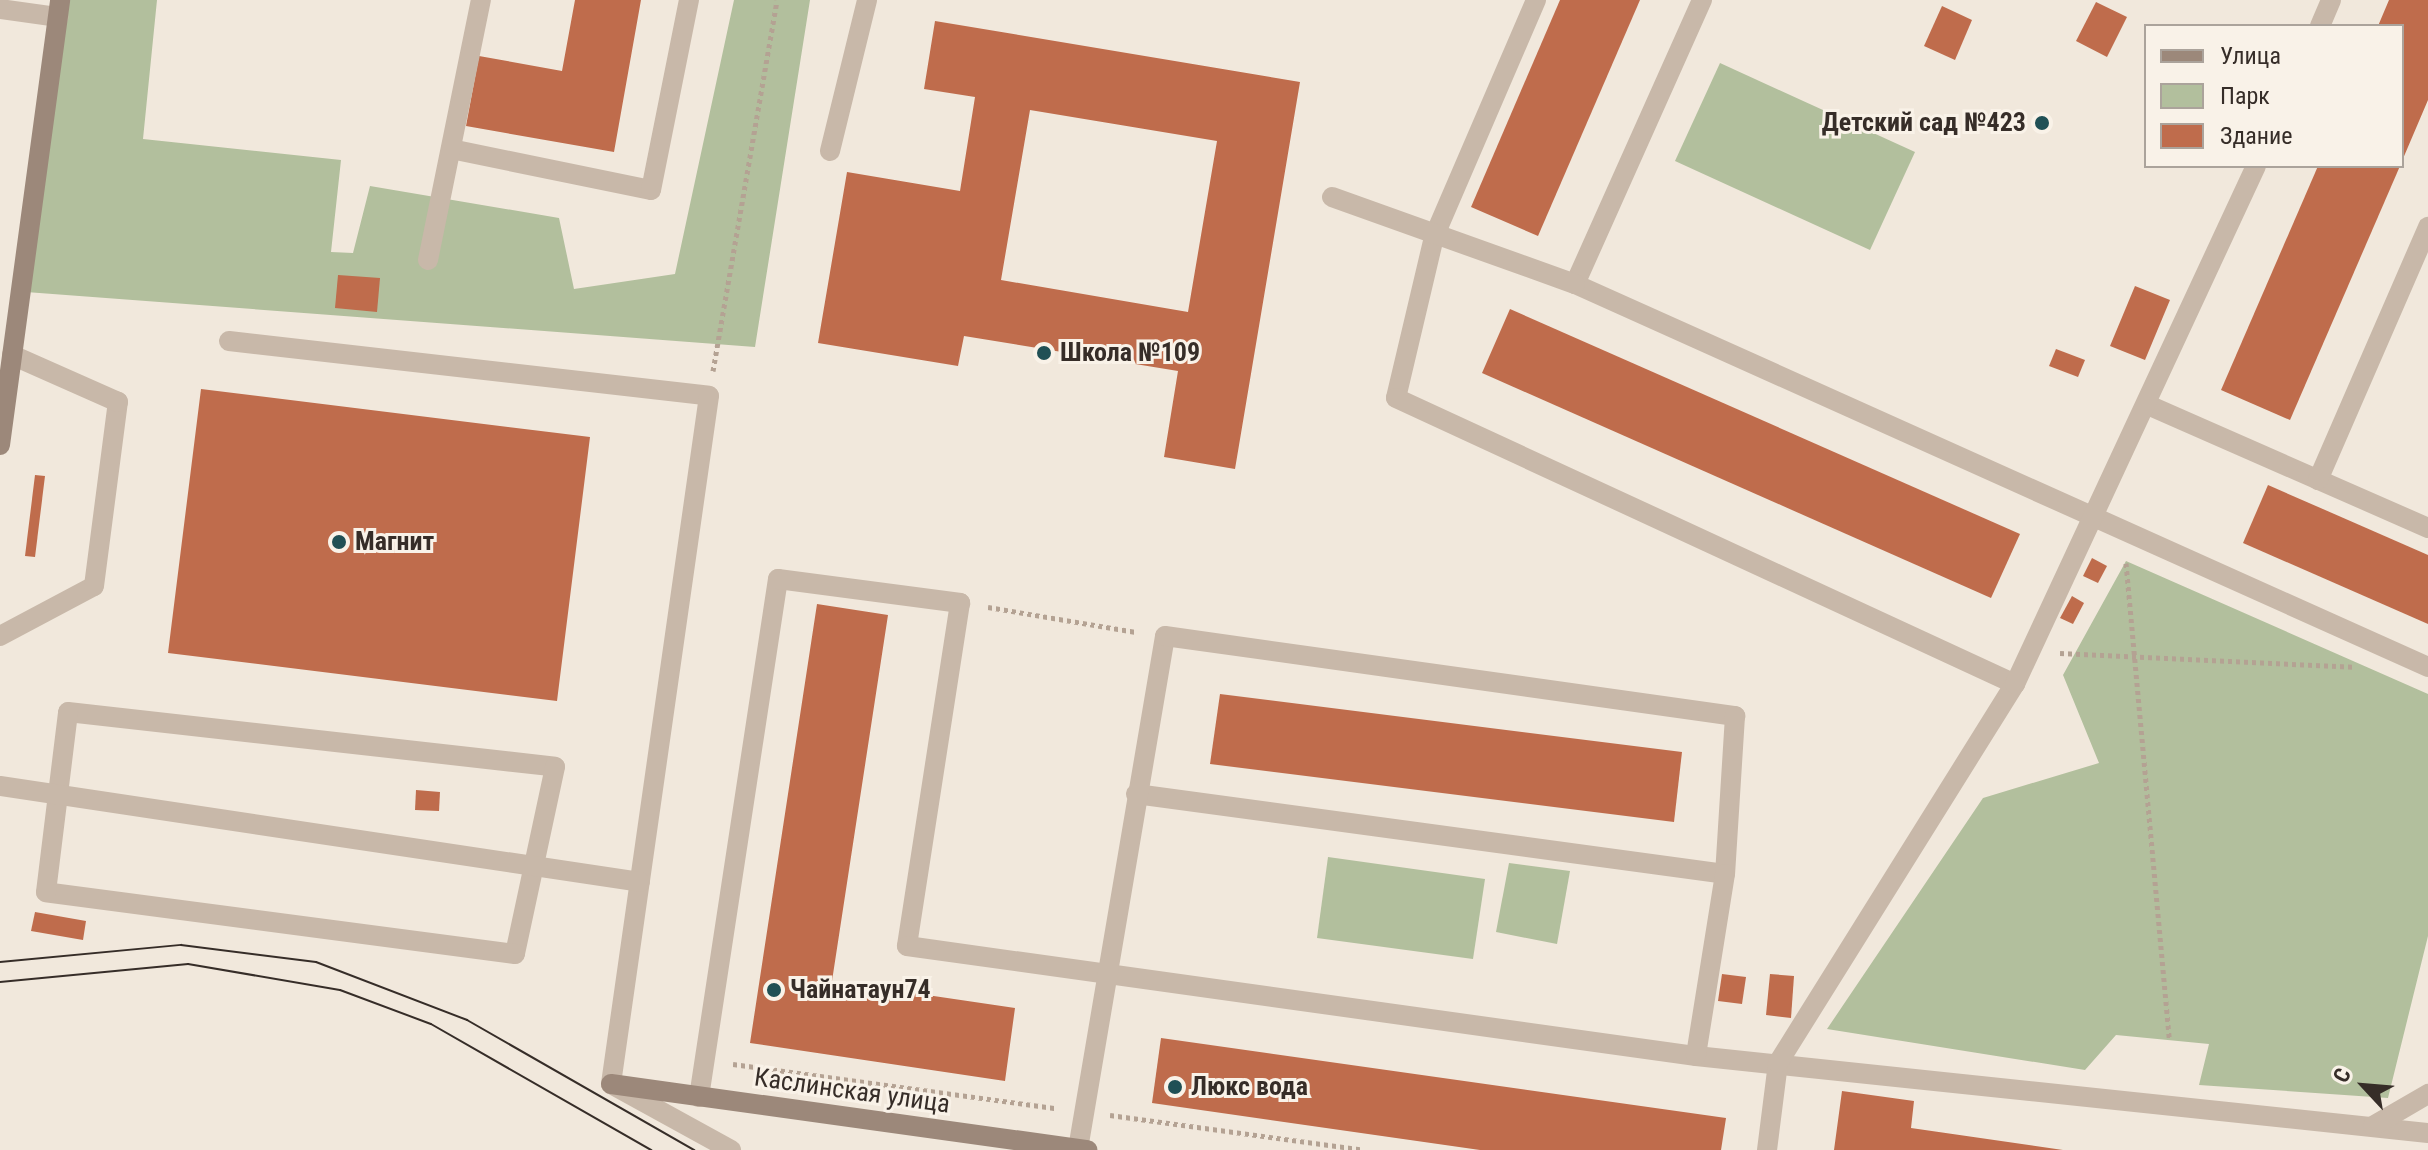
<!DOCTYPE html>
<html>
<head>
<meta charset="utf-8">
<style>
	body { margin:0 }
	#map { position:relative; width:2428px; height:1150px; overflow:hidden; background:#f1e8dc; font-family:"Roboto Condensed",sans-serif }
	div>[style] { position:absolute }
	.green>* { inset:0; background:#b2bf9d }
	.building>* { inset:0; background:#bf6c4c }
	.path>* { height:5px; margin-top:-2.5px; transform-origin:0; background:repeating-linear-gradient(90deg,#b4a293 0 4px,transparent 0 8px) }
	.lane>* { height:20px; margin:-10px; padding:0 10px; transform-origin:10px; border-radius:10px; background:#c8b8a9 }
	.secondary>* { height:20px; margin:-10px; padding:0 10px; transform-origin:10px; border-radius:10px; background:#9c887a }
	.tram>* { height:2px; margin:-1px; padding:0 1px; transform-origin:1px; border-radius:1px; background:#362d28 }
	.dots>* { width:22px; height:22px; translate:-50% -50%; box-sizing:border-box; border:4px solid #f9f2e8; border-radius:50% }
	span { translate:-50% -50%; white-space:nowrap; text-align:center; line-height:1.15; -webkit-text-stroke:6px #f9f2e8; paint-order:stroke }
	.poi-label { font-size:26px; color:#362d28; font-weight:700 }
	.right { translate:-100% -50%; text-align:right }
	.left { translate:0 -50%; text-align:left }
	.street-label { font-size:26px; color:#362d28 }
	.legend { position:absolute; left:2144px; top:24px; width:260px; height:144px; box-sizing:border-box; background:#f9f2e8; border:2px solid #aba39b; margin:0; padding:10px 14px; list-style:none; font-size:24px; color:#362d28 }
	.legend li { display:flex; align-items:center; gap:16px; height:40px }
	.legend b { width:40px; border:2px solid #aba39b }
	.north { position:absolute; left:2324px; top:1046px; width:80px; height:80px; -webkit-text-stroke:6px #f9f2e8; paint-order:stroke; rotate:296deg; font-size:22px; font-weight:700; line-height:32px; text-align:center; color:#362d28 }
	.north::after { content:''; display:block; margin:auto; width:28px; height:36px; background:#362d28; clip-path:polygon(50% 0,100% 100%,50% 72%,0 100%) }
</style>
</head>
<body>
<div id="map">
	<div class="green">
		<div style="clip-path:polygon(68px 0,157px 0,143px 139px,341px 160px,331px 252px,353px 253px,370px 186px,559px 218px,574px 289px,675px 274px,734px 0,810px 0,755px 347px,26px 292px)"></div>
		<div style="clip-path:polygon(1720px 63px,1915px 152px,1870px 250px,1675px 161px)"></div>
		<div style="clip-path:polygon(2126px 561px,2428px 694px,2428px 936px,2388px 1098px,2199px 1085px,2209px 1044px,2116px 1035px,2085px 1070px,1827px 1029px,1983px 798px,2099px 763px,2063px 675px)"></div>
		<div style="clip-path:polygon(1328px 857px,1485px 879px,1473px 959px,1317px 938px)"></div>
		<div style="clip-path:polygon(1509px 863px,1570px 871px,1557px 944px,1496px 932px)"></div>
	</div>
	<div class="building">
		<div style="clip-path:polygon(575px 0,641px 0,614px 152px,466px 126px,479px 56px,562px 71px)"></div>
		<div style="clip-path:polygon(1560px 0,1640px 0,1538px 236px,1471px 207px)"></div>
		<div style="clip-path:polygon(2389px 0,2428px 0,2428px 100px,2402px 161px,2402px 26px,2378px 26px)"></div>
		<div style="clip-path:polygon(2096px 2px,2127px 17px,2107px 57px,2076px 41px)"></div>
		<div style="clip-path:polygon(1942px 6px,1972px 20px,1955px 60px,1924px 46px)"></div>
		<div style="clip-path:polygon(evenodd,935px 21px,1300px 82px,1235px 469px,1164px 457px,1178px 371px,964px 336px,958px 366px,818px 343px,847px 172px,960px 191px,975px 97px,924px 89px,935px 21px,1030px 110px,1217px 141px,1188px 312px,1001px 280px,1030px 110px)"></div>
		<div style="clip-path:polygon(2318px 166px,2400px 166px,2290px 420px,2221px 390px)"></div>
		<div style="clip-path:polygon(338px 275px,380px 278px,377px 312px,335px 308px)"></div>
		<div style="clip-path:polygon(2135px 286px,2170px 300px,2145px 360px,2110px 346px)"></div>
		<div style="clip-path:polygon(1510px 309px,2020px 534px,1991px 598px,1482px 373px)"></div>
		<div style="clip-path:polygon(2056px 349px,2085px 360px,2078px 377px,2049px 366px)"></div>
		<div style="clip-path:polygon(201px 389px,590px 437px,557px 701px,168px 653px)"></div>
		<div style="clip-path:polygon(35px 475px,45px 476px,35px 557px,25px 556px)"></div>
		<div style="clip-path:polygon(2268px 485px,2428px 555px,2428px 624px,2243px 543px)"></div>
		<div style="clip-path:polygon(2092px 558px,2107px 566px,2098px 583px,2083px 576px)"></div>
		<div style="clip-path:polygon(2072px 596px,2084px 603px,2073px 624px,2060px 618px)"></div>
		<div style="clip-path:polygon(817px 604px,888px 615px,832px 981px,1015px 1008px,1005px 1081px,750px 1043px)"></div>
		<div style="clip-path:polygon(1220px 694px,1682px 752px,1674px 822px,1210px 764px)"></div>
		<div style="clip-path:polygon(416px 790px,440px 792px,439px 811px,415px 810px)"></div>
		<div style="clip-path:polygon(35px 912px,86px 921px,83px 940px,31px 931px)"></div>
		<div style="clip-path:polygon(1722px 974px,1746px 977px,1742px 1004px,1718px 1001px)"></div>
		<div style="clip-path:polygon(1770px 974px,1794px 976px,1791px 1018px,1766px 1015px)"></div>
		<div style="clip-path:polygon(1161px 1038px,1726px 1118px,1721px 1150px,1480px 1150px,1152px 1103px)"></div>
		<div style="clip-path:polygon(1842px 1091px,1914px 1101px,1911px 1128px,2063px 1150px,1834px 1150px)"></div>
	</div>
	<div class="path">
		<div style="left:713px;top:371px;width:376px;rotate:-80.2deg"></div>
		<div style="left:2126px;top:563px;width:479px;rotate:84.8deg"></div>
		<div style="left:988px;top:607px;width:150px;rotate:9.6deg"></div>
		<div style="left:2060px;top:653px;width:294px;rotate:2.7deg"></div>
		<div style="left:733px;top:1064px;width:326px;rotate:7.8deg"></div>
		<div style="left:1110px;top:1115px;width:256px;rotate:7.8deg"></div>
	</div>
	<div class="lane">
		<div style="left:1536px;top:0;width:258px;rotate:113.3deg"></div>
		<div style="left:1434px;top:237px;width:165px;rotate:103.3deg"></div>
		<div style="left:1396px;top:398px;width:682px;rotate:24.8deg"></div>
		<div style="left:1702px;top:0;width:311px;rotate:114.1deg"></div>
		<div style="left:1575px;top:284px;width:935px;rotate:24.18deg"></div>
		<div style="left:0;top:9px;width:59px;rotate:7.9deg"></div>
		<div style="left:2320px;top:26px;width:28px;rotate:-67deg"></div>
		<div style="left:451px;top:149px;width:204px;rotate:11.6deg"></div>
		<div style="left:651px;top:190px;width:194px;rotate:-78.7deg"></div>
		<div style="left:830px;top:151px;width:155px;rotate:-76.2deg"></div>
		<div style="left:1332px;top:197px;width:258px;rotate:19.7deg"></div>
		<div style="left:428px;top:260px;width:265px;rotate:-78.5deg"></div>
		<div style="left:229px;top:341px;width:483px;rotate:6.5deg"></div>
		<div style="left:709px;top:396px;width:695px;rotate:98.11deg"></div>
		<div style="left:611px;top:1084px;width:137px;rotate:28.8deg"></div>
		<div style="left:2148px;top:405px;width:306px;rotate:23.7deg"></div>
		<div style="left:2318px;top:480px;width:276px;rotate:-66.5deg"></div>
		<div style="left:0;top:636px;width:106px;rotate:-28deg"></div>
		<div style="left:94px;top:586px;width:186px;rotate:-82.6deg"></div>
		<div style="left:118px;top:402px;width:116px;rotate:-156.1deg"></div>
		<div style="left:68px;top:712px;width:490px;rotate:6.4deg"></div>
		<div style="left:555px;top:767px;width:191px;rotate:102.1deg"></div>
		<div style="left:515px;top:954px;width:473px;rotate:-172.5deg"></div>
		<div style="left:46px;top:892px;width:181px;rotate:-83deg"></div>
		<div style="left:0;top:786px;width:647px;rotate:8.53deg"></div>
		<div style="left:1136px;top:794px;width:594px;rotate:7.73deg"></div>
		<div style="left:699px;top:1097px;width:524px;rotate:-81.33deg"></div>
		<div style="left:778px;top:579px;width:184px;rotate:7.5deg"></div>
		<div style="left:960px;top:603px;width:347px;rotate:98.8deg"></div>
		<div style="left:907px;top:946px;width:797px;rotate:7.94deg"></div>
		<div style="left:1696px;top:1056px;width:736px;rotate:6deg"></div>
		<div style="left:2373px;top:1126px;width:64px;rotate:-30.2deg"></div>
		<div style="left:1078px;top:1149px;width:520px;rotate:-80.37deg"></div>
		<div style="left:1165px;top:636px;width:576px;rotate:7.99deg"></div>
		<div style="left:1735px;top:716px;width:158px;rotate:93.6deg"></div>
		<div style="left:1725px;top:874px;width:184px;rotate:99.1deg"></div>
		<div style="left:1767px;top:1150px;width:88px;rotate:-82.8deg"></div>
		<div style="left:1778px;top:1063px;width:447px;rotate:-58deg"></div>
		<div style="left:2015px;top:684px;width:571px;rotate:-65.05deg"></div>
	</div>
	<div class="secondary">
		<div style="left:0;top:445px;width:449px;rotate:-82.3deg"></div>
		<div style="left:611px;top:1084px;width:481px;rotate:7.9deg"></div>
	</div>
	<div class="tram">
		<div style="left:0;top:962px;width:182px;rotate:-5.4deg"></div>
		<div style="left:181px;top:945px;width:136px;rotate:7.2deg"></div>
		<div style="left:316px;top:962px;width:162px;rotate:21deg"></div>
		<div style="left:467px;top:1020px;width:262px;rotate:29.8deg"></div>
		<div style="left:0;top:982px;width:189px;rotate:-5.5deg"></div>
		<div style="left:188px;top:964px;width:154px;rotate:9.7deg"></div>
		<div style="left:340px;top:990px;width:97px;rotate:20.5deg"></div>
		<div style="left:431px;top:1024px;width:254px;rotate:29.8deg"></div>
	</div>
	<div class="dots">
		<div style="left:2042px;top:123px;background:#205055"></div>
		<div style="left:1044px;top:353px;background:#205055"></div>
		<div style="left:339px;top:542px;background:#205055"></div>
		<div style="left:774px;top:990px;background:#205055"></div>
		<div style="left:1175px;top:1087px;background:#205055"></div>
	</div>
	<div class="poi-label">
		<span class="right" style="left:2026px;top:123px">Детский сад №423</span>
		<span class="left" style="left:1060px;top:353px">Школа №109</span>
		<span class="left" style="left:355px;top:542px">Магнит</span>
		<span class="left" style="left:790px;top:990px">Чайнатаун74</span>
		<span class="left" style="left:1191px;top:1087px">Люкс вода</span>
	</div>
	<div class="street-label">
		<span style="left:852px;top:1091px;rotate:8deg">Каслинская улица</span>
	</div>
	<ul class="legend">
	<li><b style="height:10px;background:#9c887a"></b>Улица</li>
	<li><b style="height:22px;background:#b2bf9d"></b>Парк</li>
	<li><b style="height:22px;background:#bf6c4c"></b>Здание</li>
	</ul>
	<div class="north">С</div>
</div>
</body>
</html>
